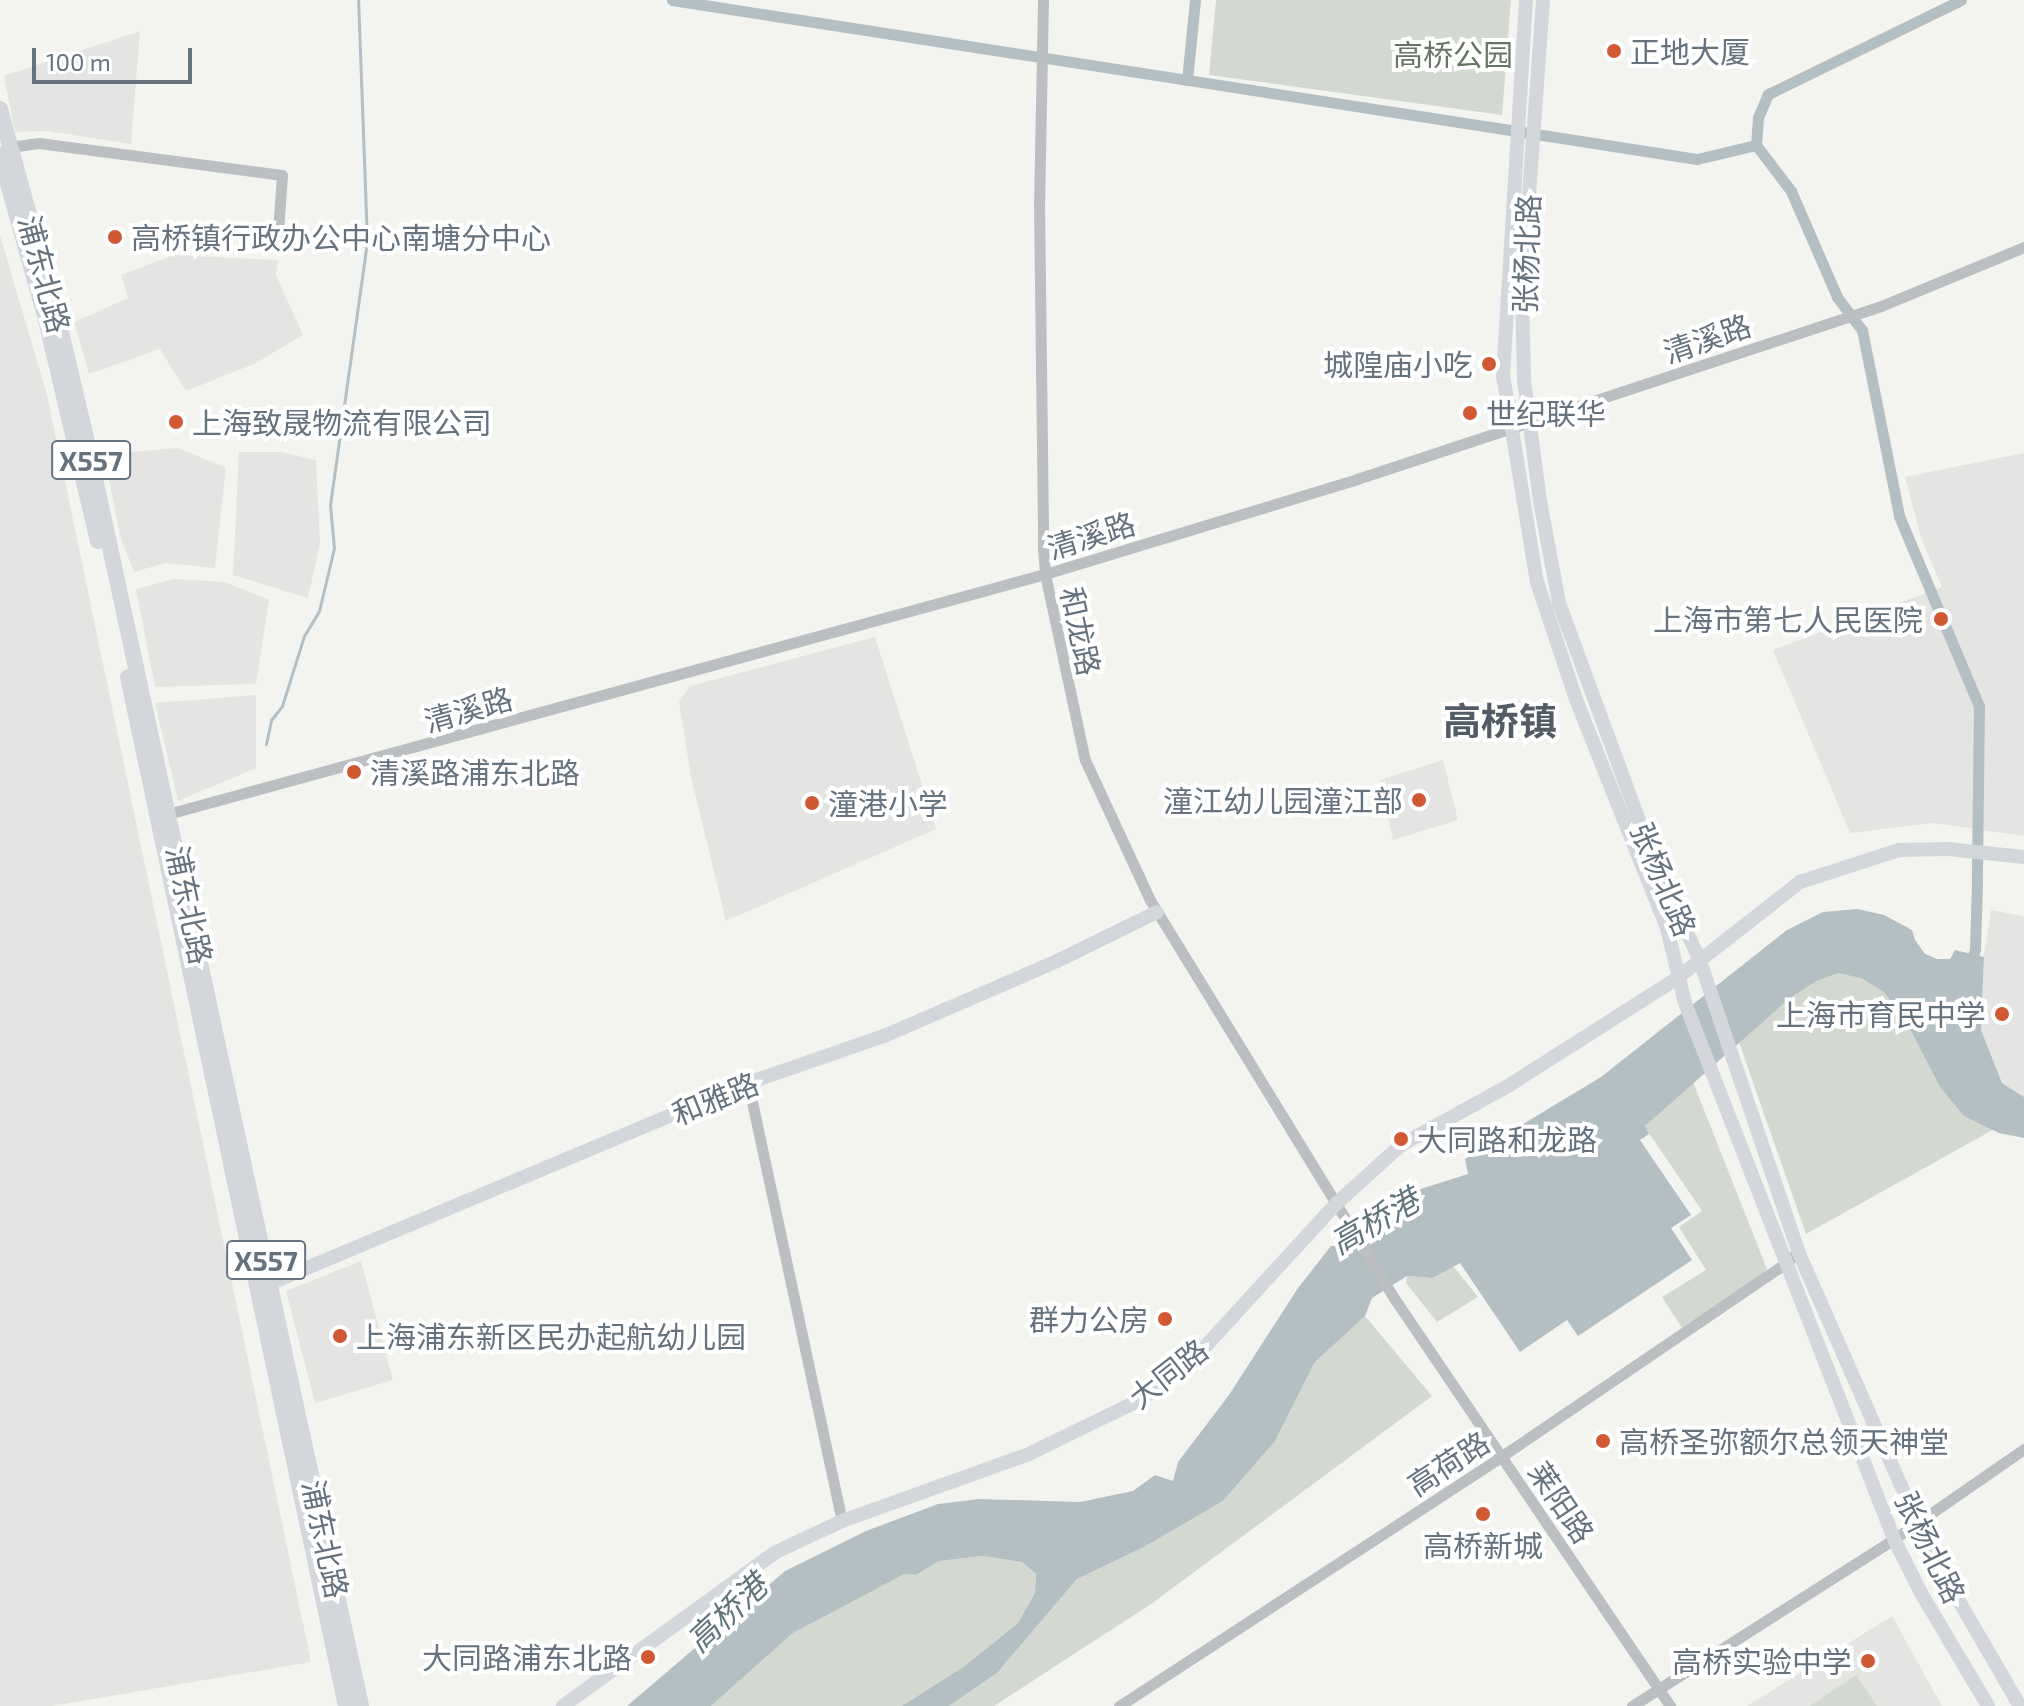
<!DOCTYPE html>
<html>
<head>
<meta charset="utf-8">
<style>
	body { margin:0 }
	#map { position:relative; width:2024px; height:1706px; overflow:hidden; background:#f3f4f0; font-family:"Exo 2","Noto Sans SC",sans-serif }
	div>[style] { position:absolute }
	.built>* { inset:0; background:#e4e5e3 }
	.green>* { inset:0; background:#d3d8d0 }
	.water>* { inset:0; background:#b4bfc3 }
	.stream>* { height:3px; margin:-1.5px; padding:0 1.5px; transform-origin:1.5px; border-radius:1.5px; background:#b4bfc3 }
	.canal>* { height:11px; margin:-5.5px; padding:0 5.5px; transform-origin:5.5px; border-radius:5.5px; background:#b4bfc3 }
	.street>* { height:11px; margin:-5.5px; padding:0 5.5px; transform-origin:5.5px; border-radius:5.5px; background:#bbbfc2 }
	.secondary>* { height:14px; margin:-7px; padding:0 7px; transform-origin:7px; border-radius:7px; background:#d3d7db }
	.primary>* { height:16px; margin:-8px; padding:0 8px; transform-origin:8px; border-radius:8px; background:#d3d7db }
	.dots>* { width:22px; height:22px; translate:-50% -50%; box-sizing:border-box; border:4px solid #fff; border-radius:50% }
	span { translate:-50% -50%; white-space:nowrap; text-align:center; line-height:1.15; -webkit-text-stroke:8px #fff; paint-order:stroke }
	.shield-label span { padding:2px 6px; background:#fff; border:2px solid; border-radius:6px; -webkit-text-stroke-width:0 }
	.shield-label { font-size:28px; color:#66737e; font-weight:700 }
	.poi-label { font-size:30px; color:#66737e }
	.left { translate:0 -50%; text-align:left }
	.right { translate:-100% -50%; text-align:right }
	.park-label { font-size:30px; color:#677664 }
	.street-label { font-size:30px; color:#66737e }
	.water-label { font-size:32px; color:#61747b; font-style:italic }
	.district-label { font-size:38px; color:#535c64; font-weight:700 }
	.scale { position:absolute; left:32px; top:48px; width:160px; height:36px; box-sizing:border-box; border:4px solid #66737e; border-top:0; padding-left:10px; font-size:24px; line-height:28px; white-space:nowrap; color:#66737e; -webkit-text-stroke:6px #fff; paint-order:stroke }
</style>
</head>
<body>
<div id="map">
	<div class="built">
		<div style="clip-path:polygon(140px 31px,131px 144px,46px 131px,15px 132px,4px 76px)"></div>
		<div style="clip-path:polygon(0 235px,47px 395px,311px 1662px,52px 1706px,0 1706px)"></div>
		<div style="clip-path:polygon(174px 255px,278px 260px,276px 275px,303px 335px,254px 364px,186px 391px,160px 349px,89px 374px,74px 322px,128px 298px,121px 275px)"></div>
		<div style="clip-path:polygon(178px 448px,226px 468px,215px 568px,165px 563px,134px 572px,120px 536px,104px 454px)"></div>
		<div style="clip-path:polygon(239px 452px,280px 452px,316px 460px,320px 543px,308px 598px,233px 575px)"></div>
		<div style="clip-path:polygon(2024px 453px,2024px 836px,1934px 823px,1850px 833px,1773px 650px,1942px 587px,1921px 538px,1905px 477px)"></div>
		<div style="clip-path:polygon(174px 579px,225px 582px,269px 600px,256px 684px,155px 687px,136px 589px)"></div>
		<div style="clip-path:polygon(875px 637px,936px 829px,726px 921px,691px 777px,679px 702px,690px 686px)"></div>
		<div style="clip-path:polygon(256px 695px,256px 768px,178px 801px,155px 703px)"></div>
		<div style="clip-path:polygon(1443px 760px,1458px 820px,1393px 840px,1380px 780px)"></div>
		<div style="clip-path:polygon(1991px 910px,2024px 916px,2024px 1097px,2002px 1083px,1981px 1030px,1984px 957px)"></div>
		<div style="clip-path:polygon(361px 1261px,393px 1380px,315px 1403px,286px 1291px)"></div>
		<div style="clip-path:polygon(1892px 1616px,1942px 1706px,1747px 1706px)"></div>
	</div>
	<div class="green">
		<div style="clip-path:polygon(1216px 0,1511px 0,1502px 115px,1209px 75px)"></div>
		<div style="clip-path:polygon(1787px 970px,1890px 975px,1998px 1127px,1806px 1234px,1732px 1022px)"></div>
		<div style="clip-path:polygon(1693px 1082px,1767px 1269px,1756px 1280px,1682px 1328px,1662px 1297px,1706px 1270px,1679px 1227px,1702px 1211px,1644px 1126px)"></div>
		<div style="clip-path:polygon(1453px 1266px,1478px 1297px,1437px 1322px,1406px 1283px,1407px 1276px,1432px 1278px)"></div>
		<div style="clip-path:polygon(1365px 1316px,1432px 1396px,1151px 1604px,994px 1706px,949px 1706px,997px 1673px,1077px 1579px,1144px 1547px,1223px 1501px,1275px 1441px,1315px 1362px)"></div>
		<div style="clip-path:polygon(983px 1556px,1022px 1562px,1036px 1574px,1035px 1593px,1018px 1623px,966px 1665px,902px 1706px,711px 1706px,793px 1633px,872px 1588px,904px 1574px,916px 1575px,939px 1561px)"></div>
		<div style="clip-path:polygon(1856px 1675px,1877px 1706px,1810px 1706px)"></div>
	</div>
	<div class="water">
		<div style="clip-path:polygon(1857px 909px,1884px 915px,1912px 930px,1915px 940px,1925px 954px,1937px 959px,1950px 959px,1955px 950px,1984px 957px,1981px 1030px,2002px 1083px,2024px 1097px,2024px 1138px,1999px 1133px,1964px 1116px,1940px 1087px,1905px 1019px,1884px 992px,1861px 978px,1838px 973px,1816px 981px,1790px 998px,1645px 1126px,1649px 1134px,1640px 1140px,1691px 1215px,1671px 1228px,1692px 1260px,1578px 1336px,1567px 1320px,1520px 1352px,1460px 1263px,1432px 1278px,1407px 1276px,1372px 1298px,1365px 1316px,1315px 1362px,1275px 1441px,1223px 1501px,1144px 1547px,1077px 1579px,997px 1673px,949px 1706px,902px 1706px,966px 1665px,1018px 1623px,1035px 1593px,1036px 1574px,1022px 1562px,983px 1556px,939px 1561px,916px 1575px,904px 1574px,793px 1633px,711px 1706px,627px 1706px,785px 1571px,866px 1531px,938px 1504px,979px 1499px,1080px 1502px,1133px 1491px,1155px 1475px,1173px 1481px,1178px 1462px,1229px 1395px,1298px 1288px,1331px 1246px,1344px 1246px,1376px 1225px,1389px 1199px,1468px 1174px,1465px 1159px,1601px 1077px,1787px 930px,1823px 912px)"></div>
	</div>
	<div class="stream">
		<div style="left:266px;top:744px;width:25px;rotate:-78deg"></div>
		<div style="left:271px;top:720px;width:18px;rotate:-52deg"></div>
		<div style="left:282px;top:706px;width:73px;rotate:-72.6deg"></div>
		<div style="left:304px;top:636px;width:29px;rotate:-59deg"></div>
		<div style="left:319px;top:611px;width:65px;rotate:-76.6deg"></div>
		<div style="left:334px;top:548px;width:43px;rotate:-95.3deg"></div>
		<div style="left:330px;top:505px;width:266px;rotate:-82deg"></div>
		<div style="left:367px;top:242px;width:242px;rotate:-92.1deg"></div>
	</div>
	<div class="canal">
		<div style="left:672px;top:0;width:1037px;rotate:8.82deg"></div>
		<div style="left:1697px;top:159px;width:61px;rotate:-13.3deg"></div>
		<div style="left:1961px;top:0;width:215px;rotate:154deg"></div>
		<div style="left:1768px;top:94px;width:25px;rotate:113deg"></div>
		<div style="left:1758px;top:117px;width:28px;rotate:94deg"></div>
		<div style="left:1756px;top:145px;width:58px;rotate:52.7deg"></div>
		<div style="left:1791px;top:191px;width:116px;rotate:66.5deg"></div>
		<div style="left:1837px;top:297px;width:41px;rotate:52.9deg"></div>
		<div style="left:1862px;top:330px;width:190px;rotate:78.7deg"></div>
		<div style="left:1899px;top:516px;width:206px;rotate:67.2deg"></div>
		<div style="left:1979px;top:706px;width:176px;rotate:90.7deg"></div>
		<div style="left:1977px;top:882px;width:67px;rotate:91.7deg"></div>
		<div style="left:1975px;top:949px;width:18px;rotate:106deg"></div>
		<div style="left:1187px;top:80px;width:80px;rotate:-84.3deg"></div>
	</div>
	<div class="street">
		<div style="left:1043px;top:0;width:202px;rotate:91.1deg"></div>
		<div style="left:1039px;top:202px;width:347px;rotate:89.3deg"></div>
		<div style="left:1043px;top:549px;width:25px;rotate:85deg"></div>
		<div style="left:1045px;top:574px;width:190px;rotate:77.9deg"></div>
		<div style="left:1085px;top:760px;width:154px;rotate:65.1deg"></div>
		<div style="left:1150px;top:900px;width:467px;rotate:58.5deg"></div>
		<div style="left:1394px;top:1298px;width:493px;rotate:55.9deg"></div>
		<div style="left:10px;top:147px;width:29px;rotate:-8deg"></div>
		<div style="left:39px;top:143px;width:245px;rotate:7.5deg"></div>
		<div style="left:282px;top:175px;width:70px;rotate:94.1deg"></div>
		<div style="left:164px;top:815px;width:913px;rotate:-15.3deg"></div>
		<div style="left:1045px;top:574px;width:326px;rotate:-16.9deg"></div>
		<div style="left:1357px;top:479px;width:552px;rotate:-18.27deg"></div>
		<div style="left:1881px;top:306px;width:155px;rotate:-22.4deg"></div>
		<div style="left:748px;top:1083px;width:448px;rotate:77.9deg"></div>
		<div style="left:1119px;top:1706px;width:457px;rotate:-33.1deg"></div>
		<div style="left:1502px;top:1456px;width:342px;rotate:-34.2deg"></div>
		<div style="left:1785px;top:1264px;width:18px;rotate:-45deg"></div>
		<div style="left:1632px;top:1706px;width:311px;rotate:-32.5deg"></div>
		<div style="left:1894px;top:1539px;width:158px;rotate:-34.7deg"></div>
	</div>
	<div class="secondary">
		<div style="left:1526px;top:0;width:376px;rotate:93.5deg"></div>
		<div style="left:1503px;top:375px;width:210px;rotate:80.7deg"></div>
		<div style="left:1537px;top:582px;width:126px;rotate:71.6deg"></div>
		<div style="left:1577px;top:702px;width:243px;rotate:68.3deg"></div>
		<div style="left:1667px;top:928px;width:77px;rotate:76.5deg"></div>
		<div style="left:1685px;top:1003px;width:575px;rotate:68.7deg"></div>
		<div style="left:1894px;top:1539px;width:60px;rotate:63.4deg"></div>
		<div style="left:1921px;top:1593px;width:131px;rotate:59.3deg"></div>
		<div style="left:1543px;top:0;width:297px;rotate:94.1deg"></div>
		<div style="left:1522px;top:296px;width:84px;rotate:88.6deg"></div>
		<div style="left:1524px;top:380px;width:122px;rotate:82.5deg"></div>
		<div style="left:1540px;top:501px;width:104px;rotate:79.4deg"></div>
		<div style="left:1559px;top:603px;width:261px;rotate:69.8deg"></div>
		<div style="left:1649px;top:848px;width:124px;rotate:65.7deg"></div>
		<div style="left:1700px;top:961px;width:306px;rotate:71.3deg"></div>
		<div style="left:1798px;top:1251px;width:328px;rotate:66.3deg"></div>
		<div style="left:1930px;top:1551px;width:179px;rotate:59.9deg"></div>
		<div style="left:271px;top:1283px;width:517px;rotate:-22.75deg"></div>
		<div style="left:748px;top:1083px;width:144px;rotate:-19.1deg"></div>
		<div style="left:884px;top:1036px;width:189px;rotate:-23.4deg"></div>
		<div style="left:1057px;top:961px;width:111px;rotate:-26.1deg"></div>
		<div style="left:563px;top:1706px;width:261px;rotate:-35.9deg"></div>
		<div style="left:774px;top:1553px;width:75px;rotate:-25.2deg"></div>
		<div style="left:842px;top:1521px;width:199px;rotate:-19.7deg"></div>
		<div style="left:1029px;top:1454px;width:126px;rotate:-26deg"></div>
		<div style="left:1142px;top:1399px;width:79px;rotate:-39.3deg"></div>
		<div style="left:1203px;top:1349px;width:198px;rotate:-47.5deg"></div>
		<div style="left:1337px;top:1203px;width:86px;rotate:-42.2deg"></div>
		<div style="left:1401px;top:1145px;width:122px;rotate:-28.9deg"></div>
		<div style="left:1508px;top:1086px;width:199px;rotate:-32.5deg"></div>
		<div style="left:1676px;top:979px;width:157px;rotate:-38deg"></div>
		<div style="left:1800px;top:882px;width:104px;rotate:-17.9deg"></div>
		<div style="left:1899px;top:850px;width:49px;rotate:-1.2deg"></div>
		<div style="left:1948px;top:849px;width:76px;rotate:6deg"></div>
	</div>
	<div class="primary">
		<div style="left:0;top:109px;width:218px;rotate:74.6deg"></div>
		<div style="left:58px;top:319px;width:121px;rotate:76.7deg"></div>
		<div style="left:86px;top:437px;width:1298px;rotate:77.77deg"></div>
		<div style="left:0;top:155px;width:171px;rotate:74.4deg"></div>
		<div style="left:46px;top:320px;width:227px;rotate:76.8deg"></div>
		<div style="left:128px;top:677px;width:1052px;rotate:78.04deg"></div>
	</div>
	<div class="dots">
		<div style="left:1614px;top:51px;background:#d05833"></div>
		<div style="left:115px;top:237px;background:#d05833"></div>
		<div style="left:1489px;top:364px;background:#d05833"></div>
		<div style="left:1470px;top:413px;background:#d05833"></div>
		<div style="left:176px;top:422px;background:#d05833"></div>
		<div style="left:1941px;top:619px;background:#d05833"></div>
		<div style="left:354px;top:772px;background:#d05833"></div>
		<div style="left:1419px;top:800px;background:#d05833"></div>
		<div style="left:812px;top:803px;background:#d05833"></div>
		<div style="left:2002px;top:1014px;background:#d05833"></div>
		<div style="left:1401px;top:1139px;background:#d05833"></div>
		<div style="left:1165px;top:1319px;background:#d05833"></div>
		<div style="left:340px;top:1336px;background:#d05833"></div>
		<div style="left:1603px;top:1441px;background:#d05833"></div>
		<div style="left:1483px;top:1514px;background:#d05833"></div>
		<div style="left:648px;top:1657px;background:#d05833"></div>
		<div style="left:1868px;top:1661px;background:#d05833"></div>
	</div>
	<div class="shield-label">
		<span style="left:91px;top:460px">X557</span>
		<span style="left:266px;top:1260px">X557</span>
	</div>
	<div class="poi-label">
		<span class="left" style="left:1630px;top:51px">正地大厦</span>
		<span class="left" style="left:131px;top:237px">高桥镇行政办公中心南塘分中心</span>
		<span class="right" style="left:1473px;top:364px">城隍庙小吃</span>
		<span class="left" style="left:1486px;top:413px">世纪联华</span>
		<span class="left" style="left:192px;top:422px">上海致晟物流有限公司</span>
		<span class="right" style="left:1923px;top:619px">上海市第七人民医院</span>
		<span class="left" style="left:370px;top:772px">清溪路浦东北路</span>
		<span class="right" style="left:1403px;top:800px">潼江幼儿园潼江部</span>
		<span class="left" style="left:828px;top:803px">潼港小学</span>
		<span class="right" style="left:1986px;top:1014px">上海市育民中学</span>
		<span class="left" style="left:1417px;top:1139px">大同路和龙路</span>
		<span class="right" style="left:1149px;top:1319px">群力公房</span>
		<span class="left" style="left:356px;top:1336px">上海浦东新区民办起航幼儿园</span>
		<span class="left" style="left:1619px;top:1441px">高桥圣弥额尔总领天神堂</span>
		<span style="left:1483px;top:1545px">高桥新城</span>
		<span class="right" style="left:632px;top:1657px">大同路浦东北路</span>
		<span class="right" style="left:1852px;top:1661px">高桥实验中学</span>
	</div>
	<div class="park-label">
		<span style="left:1453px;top:54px">高桥公园</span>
	</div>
	<div class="street-label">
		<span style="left:1526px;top:254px;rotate:-88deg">张杨北路</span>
		<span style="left:45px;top:274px;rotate:75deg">浦东北路</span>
		<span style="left:1707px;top:338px;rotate:-19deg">清溪路</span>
		<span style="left:1091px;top:535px;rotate:-17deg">清溪路</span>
		<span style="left:1081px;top:631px;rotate:78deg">和龙路</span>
		<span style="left:468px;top:709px;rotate:-16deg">清溪路</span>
		<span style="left:1664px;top:879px;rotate:67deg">张杨北路</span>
		<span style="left:190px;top:905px;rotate:78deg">浦东北路</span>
		<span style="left:715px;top:1098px;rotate:-22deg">和雅路</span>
		<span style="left:1168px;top:1373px;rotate:-38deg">大同路</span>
		<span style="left:1448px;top:1463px;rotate:-33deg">高荷路</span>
		<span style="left:1562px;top:1502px;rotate:56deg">莱阳路</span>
		<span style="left:326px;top:1539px;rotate:78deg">浦东北路</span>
		<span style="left:1931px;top:1547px;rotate:64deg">张杨北路</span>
	</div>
	<div class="water-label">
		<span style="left:1374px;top:1220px;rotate:-30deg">高桥港</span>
		<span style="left:726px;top:1612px;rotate:-43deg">高桥港</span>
	</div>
	<div class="district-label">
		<span style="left:1500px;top:721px">高桥镇</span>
	</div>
	<div class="scale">100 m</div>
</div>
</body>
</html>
